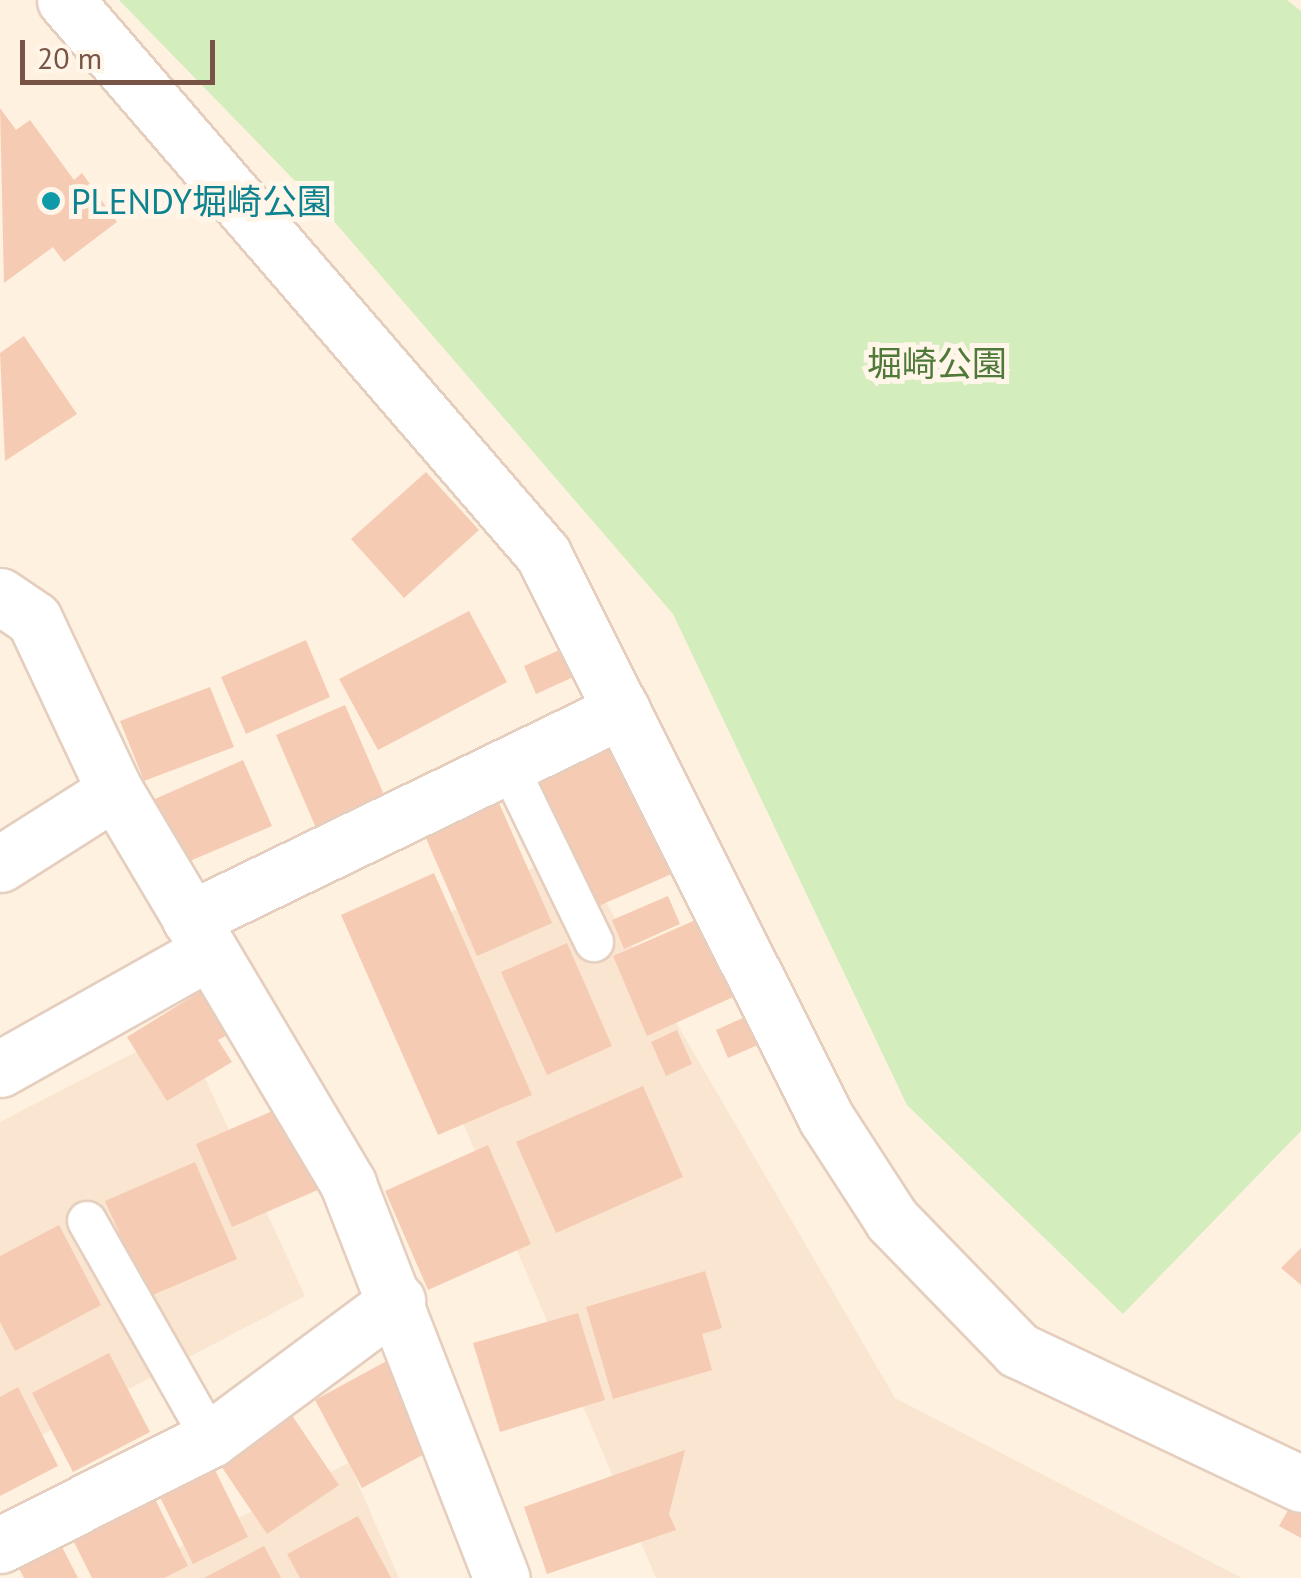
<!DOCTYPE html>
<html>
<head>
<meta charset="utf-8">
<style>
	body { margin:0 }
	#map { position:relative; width:1301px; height:1578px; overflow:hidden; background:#fef1e0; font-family:"PT Sans","Noto Sans JP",sans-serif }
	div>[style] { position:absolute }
	.residential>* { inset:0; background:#f9e5d0 }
	.green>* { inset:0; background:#d3edbd }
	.building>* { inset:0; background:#f6cbb4 }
	.roads { filter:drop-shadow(2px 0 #e5cebe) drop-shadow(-2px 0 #e5cebe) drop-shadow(0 2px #e5cebe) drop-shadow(0 -2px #e5cebe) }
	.service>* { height:38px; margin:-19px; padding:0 19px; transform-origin:19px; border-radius:19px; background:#fff }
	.minor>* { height:55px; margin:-27.5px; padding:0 27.5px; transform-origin:27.5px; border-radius:27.5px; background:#fff }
	.dots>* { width:28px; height:28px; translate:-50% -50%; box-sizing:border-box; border:5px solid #fff5e8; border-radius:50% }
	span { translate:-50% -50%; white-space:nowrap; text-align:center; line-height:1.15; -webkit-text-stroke:10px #fff5e8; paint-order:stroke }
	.culture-label { font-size:35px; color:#0d838f }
	.left { translate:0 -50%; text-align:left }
	.park-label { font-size:35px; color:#4f7939 }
	.scale { position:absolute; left:20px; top:40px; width:195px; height:45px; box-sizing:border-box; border:5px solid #775445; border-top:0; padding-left:12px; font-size:30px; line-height:35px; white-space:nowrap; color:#775445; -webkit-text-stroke:8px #fff5e8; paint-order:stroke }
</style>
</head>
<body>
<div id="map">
	<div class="residential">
		<div style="clip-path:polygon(573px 846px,895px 1398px,1242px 1578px,656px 1578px,388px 946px)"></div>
		<div style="clip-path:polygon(182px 1028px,305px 1296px,0 1457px,0 1122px)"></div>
		<div style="clip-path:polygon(349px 1463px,399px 1578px,118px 1578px)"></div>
	</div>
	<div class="green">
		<div style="clip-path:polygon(119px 0,1287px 0,1301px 11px,1301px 1131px,1123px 1314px,907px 1105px,673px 614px,332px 219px)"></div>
	</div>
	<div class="building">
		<div style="clip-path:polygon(0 108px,16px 130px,30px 120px,74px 180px,82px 173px,117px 222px,64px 262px,53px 247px,4px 283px)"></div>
		<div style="clip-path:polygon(24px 336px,77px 414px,5px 461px,0 353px)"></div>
		<div style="clip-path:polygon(426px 472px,479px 530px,404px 598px,351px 539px)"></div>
		<div style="clip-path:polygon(469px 611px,507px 682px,378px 750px,339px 679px)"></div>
		<div style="clip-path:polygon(306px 640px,330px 697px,246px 734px,221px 677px)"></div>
		<div style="clip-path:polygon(568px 646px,580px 674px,536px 694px,524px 666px)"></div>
		<div style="clip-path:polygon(210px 687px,234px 747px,144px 781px,120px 721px)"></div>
		<div style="clip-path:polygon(345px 705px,385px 797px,316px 828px,276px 735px)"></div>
		<div style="clip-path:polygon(626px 741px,683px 869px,594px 908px,538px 780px)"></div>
		<div style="clip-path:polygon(243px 760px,272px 826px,183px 864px,155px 799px)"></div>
		<div style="clip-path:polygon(499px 803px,552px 923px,477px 956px,425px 836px)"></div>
		<div style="clip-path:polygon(434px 873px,532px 1095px,438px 1135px,341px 915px)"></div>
		<div style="clip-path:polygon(668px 896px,680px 924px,624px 949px,612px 920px)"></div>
		<div style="clip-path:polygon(707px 915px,742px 993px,647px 1036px,613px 956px)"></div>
		<div style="clip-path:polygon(567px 943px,612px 1046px,547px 1075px,501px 972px)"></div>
		<div style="clip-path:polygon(206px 988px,233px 1032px,218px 1040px,232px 1062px,167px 1101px,127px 1037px)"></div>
		<div style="clip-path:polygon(763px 1009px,776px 1037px,728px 1058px,716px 1030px)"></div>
		<div style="clip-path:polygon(677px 1030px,692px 1064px,666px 1076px,651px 1042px)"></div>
		<div style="clip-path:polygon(643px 1086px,683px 1177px,556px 1233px,516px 1142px)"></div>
		<div style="clip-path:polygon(284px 1106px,320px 1189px,232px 1227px,196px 1144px)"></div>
		<div style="clip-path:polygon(488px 1145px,531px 1244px,428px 1290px,385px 1191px)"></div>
		<div style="clip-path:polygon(195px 1162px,237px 1259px,148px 1297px,105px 1201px)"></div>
		<div style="clip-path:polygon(59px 1225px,101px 1305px,15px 1351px,0 1322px,0 1256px)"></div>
		<div style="clip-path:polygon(1301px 1248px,1301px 1285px,1281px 1268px)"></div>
		<div style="clip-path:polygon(705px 1271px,722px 1328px,702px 1334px,712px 1370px,613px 1399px,586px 1307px)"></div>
		<div style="clip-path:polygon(578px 1313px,605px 1400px,500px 1432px,473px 1343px)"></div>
		<div style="clip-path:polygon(109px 1353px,150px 1432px,73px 1472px,32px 1393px)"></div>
		<div style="clip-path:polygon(392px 1358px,439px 1446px,362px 1488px,315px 1400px)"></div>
		<div style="clip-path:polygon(18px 1387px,58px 1466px,0 1496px,0 1397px)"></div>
		<div style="clip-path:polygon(289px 1411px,339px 1485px,267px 1534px,217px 1460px)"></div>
		<div style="clip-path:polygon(685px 1450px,669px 1514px,676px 1530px,547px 1574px,524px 1507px)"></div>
		<div style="clip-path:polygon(214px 1468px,248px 1537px,193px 1564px,159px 1495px)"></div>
		<div style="clip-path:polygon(153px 1495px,188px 1566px,164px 1578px,92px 1578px,71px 1536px)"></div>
		<div style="clip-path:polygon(1291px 1505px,1301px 1510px,1301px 1538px,1279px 1526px)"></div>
		<div style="clip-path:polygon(358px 1516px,391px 1578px,300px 1578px,287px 1554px)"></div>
		<div style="clip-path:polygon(60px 1543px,78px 1578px,24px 1578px,17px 1565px)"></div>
		<div style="clip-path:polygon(264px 1546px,281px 1578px,204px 1578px)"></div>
	</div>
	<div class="roads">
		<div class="service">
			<div style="left:508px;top:765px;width:197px;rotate:64.1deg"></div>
			<div style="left:87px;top:1221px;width:251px;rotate:60.4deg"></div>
		</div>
		<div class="minor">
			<div style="left:65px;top:0;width:732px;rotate:49.21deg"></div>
			<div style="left:543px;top:554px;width:631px;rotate:63.35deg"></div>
			<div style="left:826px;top:1118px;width:121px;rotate:57.1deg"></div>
			<div style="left:892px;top:1220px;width:181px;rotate:45.9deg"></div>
			<div style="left:1018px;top:1350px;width:313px;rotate:25.3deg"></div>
			<div style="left:0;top:596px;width:41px;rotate:34.1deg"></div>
			<div style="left:34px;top:619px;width:190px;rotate:64.8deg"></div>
			<div style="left:115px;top:791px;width:457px;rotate:59.3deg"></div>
			<div style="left:348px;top:1184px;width:423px;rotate:68.7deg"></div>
			<div style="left:0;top:864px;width:136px;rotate:-32.4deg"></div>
			<div style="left:190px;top:919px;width:480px;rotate:-25.8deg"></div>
			<div style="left:0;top:1069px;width:237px;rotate:-29.3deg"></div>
			<div style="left:0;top:1545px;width:236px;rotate:-26.7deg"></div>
			<div style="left:211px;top:1439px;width:232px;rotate:-36.6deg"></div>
		</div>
	</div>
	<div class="dots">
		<div style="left:51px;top:201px;background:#0f9aa8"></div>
	</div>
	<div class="culture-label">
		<span class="left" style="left:71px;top:201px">PLENDY堀崎公園</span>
	</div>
	<div class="park-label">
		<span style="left:937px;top:363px">堀崎公園</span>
	</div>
	<div class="scale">20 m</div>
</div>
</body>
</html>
